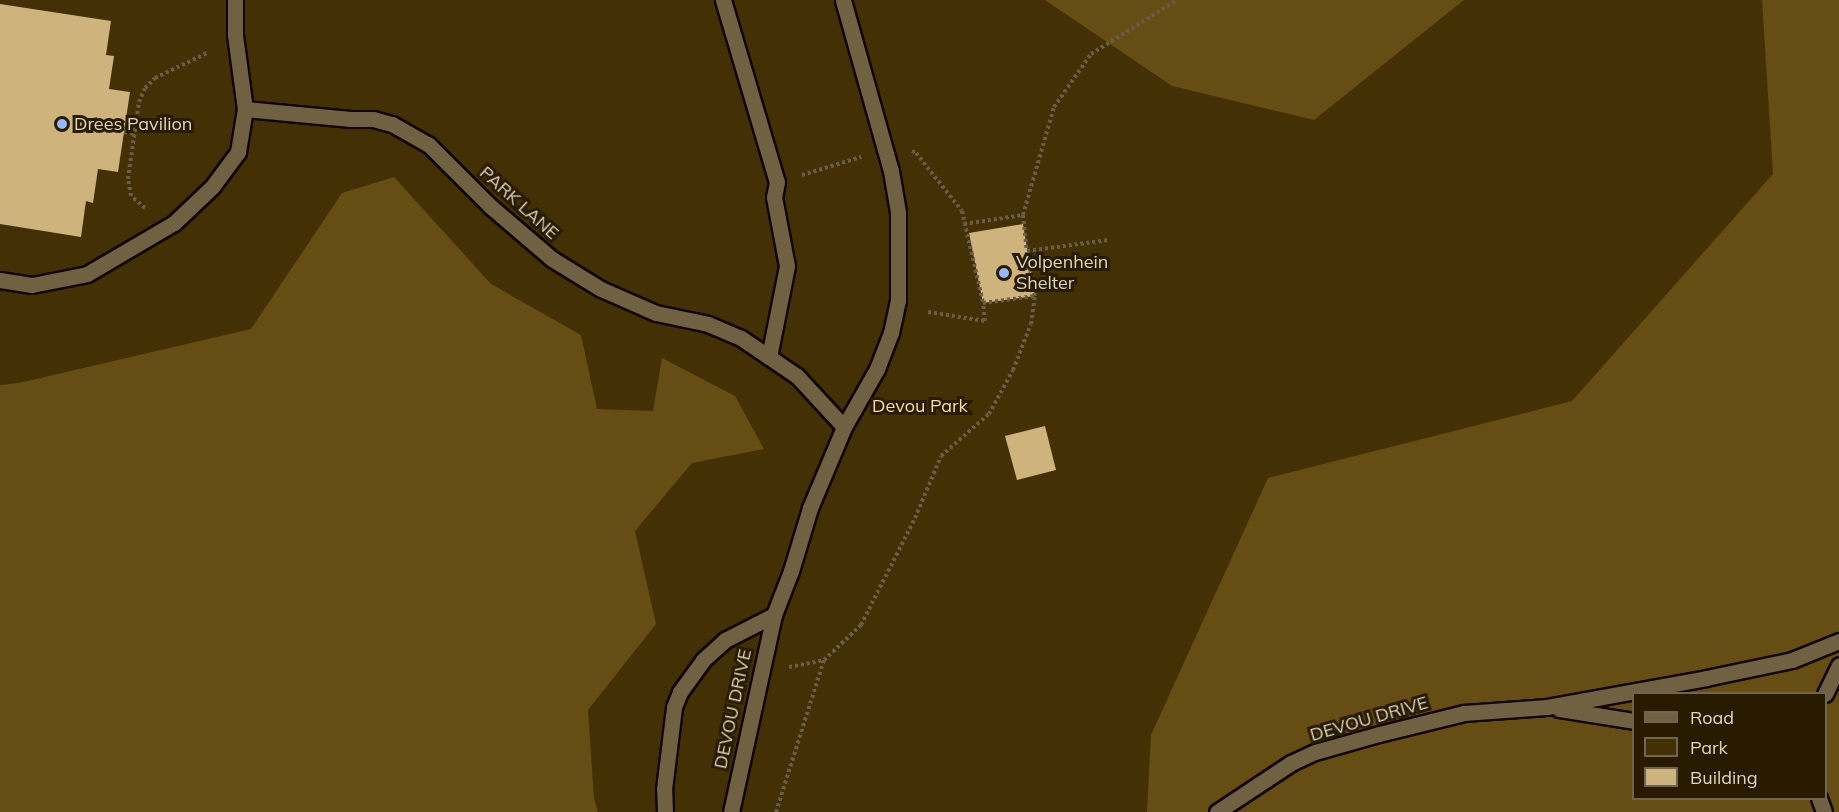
<!DOCTYPE html>
<html>
<head>
<meta charset="utf-8">
<style>
	body { margin:0 }
	#map { position:relative; width:1839px; height:812px; overflow:hidden; background:#281b00; font-family:Mulish,sans-serif }
	div>[style] { position:absolute }
	.green>* { inset:0; background:#433005 }
	.forest>* { inset:0; background:#664d14 }
	.building>* { inset:0; background:#cfb37c }
	.path>* { height:4px; margin-top:-2px; transform-origin:0; background:repeating-linear-gradient(90deg,#695d46 0 3px,transparent 0 6px) }
	.roads { filter:drop-shadow(2px 0 #100500) drop-shadow(-2px 0 #100500) drop-shadow(0 2px #100500) drop-shadow(0 -2px #100500) }
	.minor>* { height:15px; margin:-7.5px; padding:0 7.5px; transform-origin:7.5px; border-radius:7.5px; background:#706143 }
	.dots>* { width:16px; height:16px; translate:-50% -50%; box-sizing:border-box; border:3px solid #281b00; border-radius:50% }
	span { translate:-50% -50%; white-space:nowrap; text-align:center; line-height:1.15; -webkit-text-stroke:6px #281b00; paint-order:stroke }
	.poi-label { font-size:18px; color:#ddd4c4 }
	.left { translate:0 -50%; text-align:left }
	.street-label { font-size:18px; color:#ddd4c4 }
	.park-label { font-size:18px; color:#fcdc9d }
	.legend { position:absolute; left:1632px; top:692px; width:195px; height:108px; box-sizing:border-box; background:#281b00; border:2px solid #70654e; margin:0; padding:8px 10px; list-style:none; font-size:18px; color:#ddd4c4 }
	.legend li { display:flex; align-items:center; gap:12px; height:30px }
	.legend b { width:30px; border:2px solid #70654e }
</style>
</head>
<body>
<div id="map">
	<div class="green">
		<div style="clip-path:polygon(evenodd,0 0,1839px 0,1839px 812px,0 812px,0 0,1634px 694px,1826px 694px,1826px 798px,1634px 798px,1634px 694px)"></div>
	</div>
	<div class="forest">
		<div style="clip-path:polygon(1045px 0,1464px 0,1314px 120px,1172px 86px)"></div>
		<div style="clip-path:polygon(evenodd,1762px 0,1839px 0,1839px 812px,1147px 812px,1151px 735px,1268px 478px,1572px 401px,1773px 174px,1762px 0,1634px 694px,1826px 694px,1826px 798px,1634px 798px,1634px 694px)"></div>
		<div style="clip-path:polygon(394px 177px,491px 284px,581px 335px,597px 409px,653px 411px,662px 358px,735px 396px,764px 449px,692px 463px,635px 531px,656px 624px,588px 710px,594px 798px,598px 812px,0 812px,0 385px,19px 383px,251px 329px,342px 193px)"></div>
	</div>
	<div class="building">
		<div style="clip-path:polygon(0 4px,111px 21px,106px 55px,114px 56px,109px 89px,130px 92px,118px 172px,98px 169px,93px 203px,86px 201px,81px 237px,0 224px)"></div>
		<div style="clip-path:polygon(1023px 224px,1035px 296px,983px 303px,969px 233px)"></div>
		<div style="clip-path:polygon(1045px 426px,1056px 470px,1017px 480px,1005px 436px)"></div>
	</div>
	<div class="path">
		<div style="left:124px;top:132px;width:10px;rotate:11deg"></div>
		<div style="left:912px;top:151px;width:4px;rotate:27deg"></div>
		<div style="left:916px;top:153px;width:74px;rotate:51.6deg"></div>
		<div style="left:962px;top:211px;width:94px;rotate:77.1deg"></div>
		<div style="left:802px;top:175px;width:62px;rotate:-17deg"></div>
		<div style="left:145px;top:208px;width:18px;rotate:-139deg"></div>
		<div style="left:131px;top:196px;width:17px;rotate:-100deg"></div>
		<div style="left:128px;top:179px;width:78px;rotate:-81.9deg"></div>
		<div style="left:139px;top:102px;width:15px;rotate:-67deg"></div>
		<div style="left:145px;top:88px;width:14px;rotate:-45deg"></div>
		<div style="left:155px;top:78px;width:58px;rotate:-25.7deg"></div>
		<div style="left:1023px;top:215px;width:112px;rotate:-74deg"></div>
		<div style="left:1054px;top:107px;width:65px;rotate:-55.1deg"></div>
		<div style="left:1091px;top:54px;width:102px;rotate:-32.1deg"></div>
		<div style="left:964px;top:224px;width:60px;rotate:-8.7deg"></div>
		<div style="left:1023px;top:215px;width:36px;rotate:84deg"></div>
		<div style="left:928px;top:312px;width:58px;rotate:9deg"></div>
		<div style="left:985px;top:321px;width:18px;rotate:-96deg"></div>
		<div style="left:983px;top:303px;width:52px;rotate:-7.7deg"></div>
		<div style="left:789px;top:667px;width:36px;rotate:-11deg"></div>
		<div style="left:776px;top:812px;width:159px;rotate:-72.5deg"></div>
		<div style="left:824px;top:660px;width:51px;rotate:-43.4deg"></div>
		<div style="left:861px;top:625px;width:120px;rotate:-63.2deg"></div>
		<div style="left:915px;top:518px;width:67px;rotate:-67.2deg"></div>
		<div style="left:941px;top:456px;width:64px;rotate:-41.2deg"></div>
		<div style="left:989px;top:414px;width:50px;rotate:-61.4deg"></div>
		<div style="left:1013px;top:370px;width:49px;rotate:-68.6deg"></div>
		<div style="left:1031px;top:324px;width:28px;rotate:-82deg"></div>
		<div style="left:1035px;top:296px;width:46px;rotate:-100.1deg"></div>
		<div style="left:1027px;top:251px;width:82px;rotate:-7.7deg"></div>
	</div>
	<div class="roads">
		<div class="minor">
			<div style="left:723px;top:0;width:190px;rotate:73.5deg"></div>
			<div style="left:777px;top:182px;width:15px;rotate:101deg"></div>
			<div style="left:774px;top:197px;width:70px;rotate:79.3deg"></div>
			<div style="left:787px;top:266px;width:93px;rotate:101.2deg"></div>
			<div style="left:245px;top:109px;width:106px;rotate:5.4deg"></div>
			<div style="left:351px;top:119px;width:22px"></div>
			<div style="left:373px;top:119px;width:20px;rotate:15deg"></div>
			<div style="left:392px;top:124px;width:43px;rotate:29.6deg"></div>
			<div style="left:429px;top:145px;width:86px;rotate:45deg"></div>
			<div style="left:490px;top:206px;width:82px;rotate:40.5deg"></div>
			<div style="left:552px;top:259px;width:57px;rotate:31.5deg"></div>
			<div style="left:601px;top:289px;width:60px;rotate:23.6deg"></div>
			<div style="left:656px;top:313px;width:53px;rotate:11.9deg"></div>
			<div style="left:708px;top:324px;width:36px;rotate:23deg"></div>
			<div style="left:741px;top:338px;width:68px;rotate:34.2deg"></div>
			<div style="left:797px;top:376px;width:69px;rotate:47.3deg"></div>
			<div style="left:0;top:280px;width:32px;rotate:9deg"></div>
			<div style="left:32px;top:285px;width:56px;rotate:-11.3deg"></div>
			<div style="left:87px;top:274px;width:101px;rotate:-30.4deg"></div>
			<div style="left:174px;top:223px;width:52px;rotate:-43.5deg"></div>
			<div style="left:212px;top:187px;width:44px;rotate:-53.4deg"></div>
			<div style="left:238px;top:152px;width:44px;rotate:-80.8deg"></div>
			<div style="left:245px;top:109px;width:75px;rotate:-97.7deg"></div>
			<div style="left:235px;top:35px;width:35px;rotate:-90deg"></div>
			<div style="left:1825px;top:694px;width:32px;rotate:-64deg"></div>
			<div style="left:1559px;top:709px;width:76px;rotate:9.1deg"></div>
			<div style="left:1819px;top:798px;width:15px;rotate:70deg"></div>
			<div style="left:665px;top:812px;width:23px;rotate:-92deg"></div>
			<div style="left:664px;top:789px;width:83px;rotate:-83deg"></div>
			<div style="left:674px;top:707px;width:16px;rotate:-68deg"></div>
			<div style="left:680px;top:692px;width:39px;rotate:-54deg"></div>
			<div style="left:703px;top:660px;width:30px;rotate:-42deg"></div>
			<div style="left:725px;top:640px;width:55px;rotate:-27deg"></div>
			<div style="left:731px;top:812px;width:202px;rotate:-77.7deg"></div>
			<div style="left:774px;top:615px;width:47px;rotate:-68.9deg"></div>
			<div style="left:791px;top:571px;width:66px;rotate:-73.2deg"></div>
			<div style="left:810px;top:508px;width:88px;rotate:-67.2deg"></div>
			<div style="left:844px;top:427px;width:67px;rotate:-60.4deg"></div>
			<div style="left:877px;top:369px;width:39px;rotate:-69deg"></div>
			<div style="left:891px;top:333px;width:33px;rotate:-78deg"></div>
			<div style="left:898px;top:301px;width:89px;rotate:-90deg"></div>
			<div style="left:898px;top:212px;width:42px;rotate:-99.7deg"></div>
			<div style="left:891px;top:171px;width:178px;rotate:-105.7deg"></div>
			<div style="left:1217px;top:812px;width:89px;rotate:-33.5deg"></div>
			<div style="left:1291px;top:763px;width:26px;rotate:-25deg"></div>
			<div style="left:1315px;top:752px;width:66px;rotate:-15.7deg"></div>
			<div style="left:1379px;top:734px;width:88px;rotate:-13.9deg"></div>
			<div style="left:1464px;top:713px;width:83px;rotate:-4.1deg"></div>
			<div style="left:1547px;top:707px;width:162px;rotate:-10.3deg"></div>
			<div style="left:1706px;top:678px;width:88px;rotate:-11.8deg"></div>
			<div style="left:1792px;top:660px;width:51px;rotate:-22deg"></div>
		</div>
	</div>
	<div class="dots">
		<div style="left:62px;top:124px;background:#94b7fd"></div>
		<div style="left:1004px;top:273px;background:#94b7fd"></div>
	</div>
	<div class="poi-label">
		<span class="left" style="left:74px;top:124px">Drees Pavilion</span>
		<span class="left" style="left:1016px;top:273px">Volpenhein<br>Shelter</span>
	</div>
	<div class="street-label">
		<span style="left:519px;top:203px;rotate:42deg">PARK LANE</span>
		<span style="left:733px;top:709px;rotate:-78deg">DEVOU DRIVE</span>
		<span style="left:1369px;top:719px;rotate:-16deg">DEVOU DRIVE</span>
	</div>
	<div class="park-label">
		<span style="left:920px;top:406px">Devou Park</span>
	</div>
	<ul class="legend">
	<li><b style="height:8px;background:#706143"></b>Road</li>
	<li><b style="height:16px;background:#433005"></b>Park</li>
	<li><b style="height:16px;background:#cfb37c"></b>Building</li>
	</ul>
</div>
</body>
</html>
